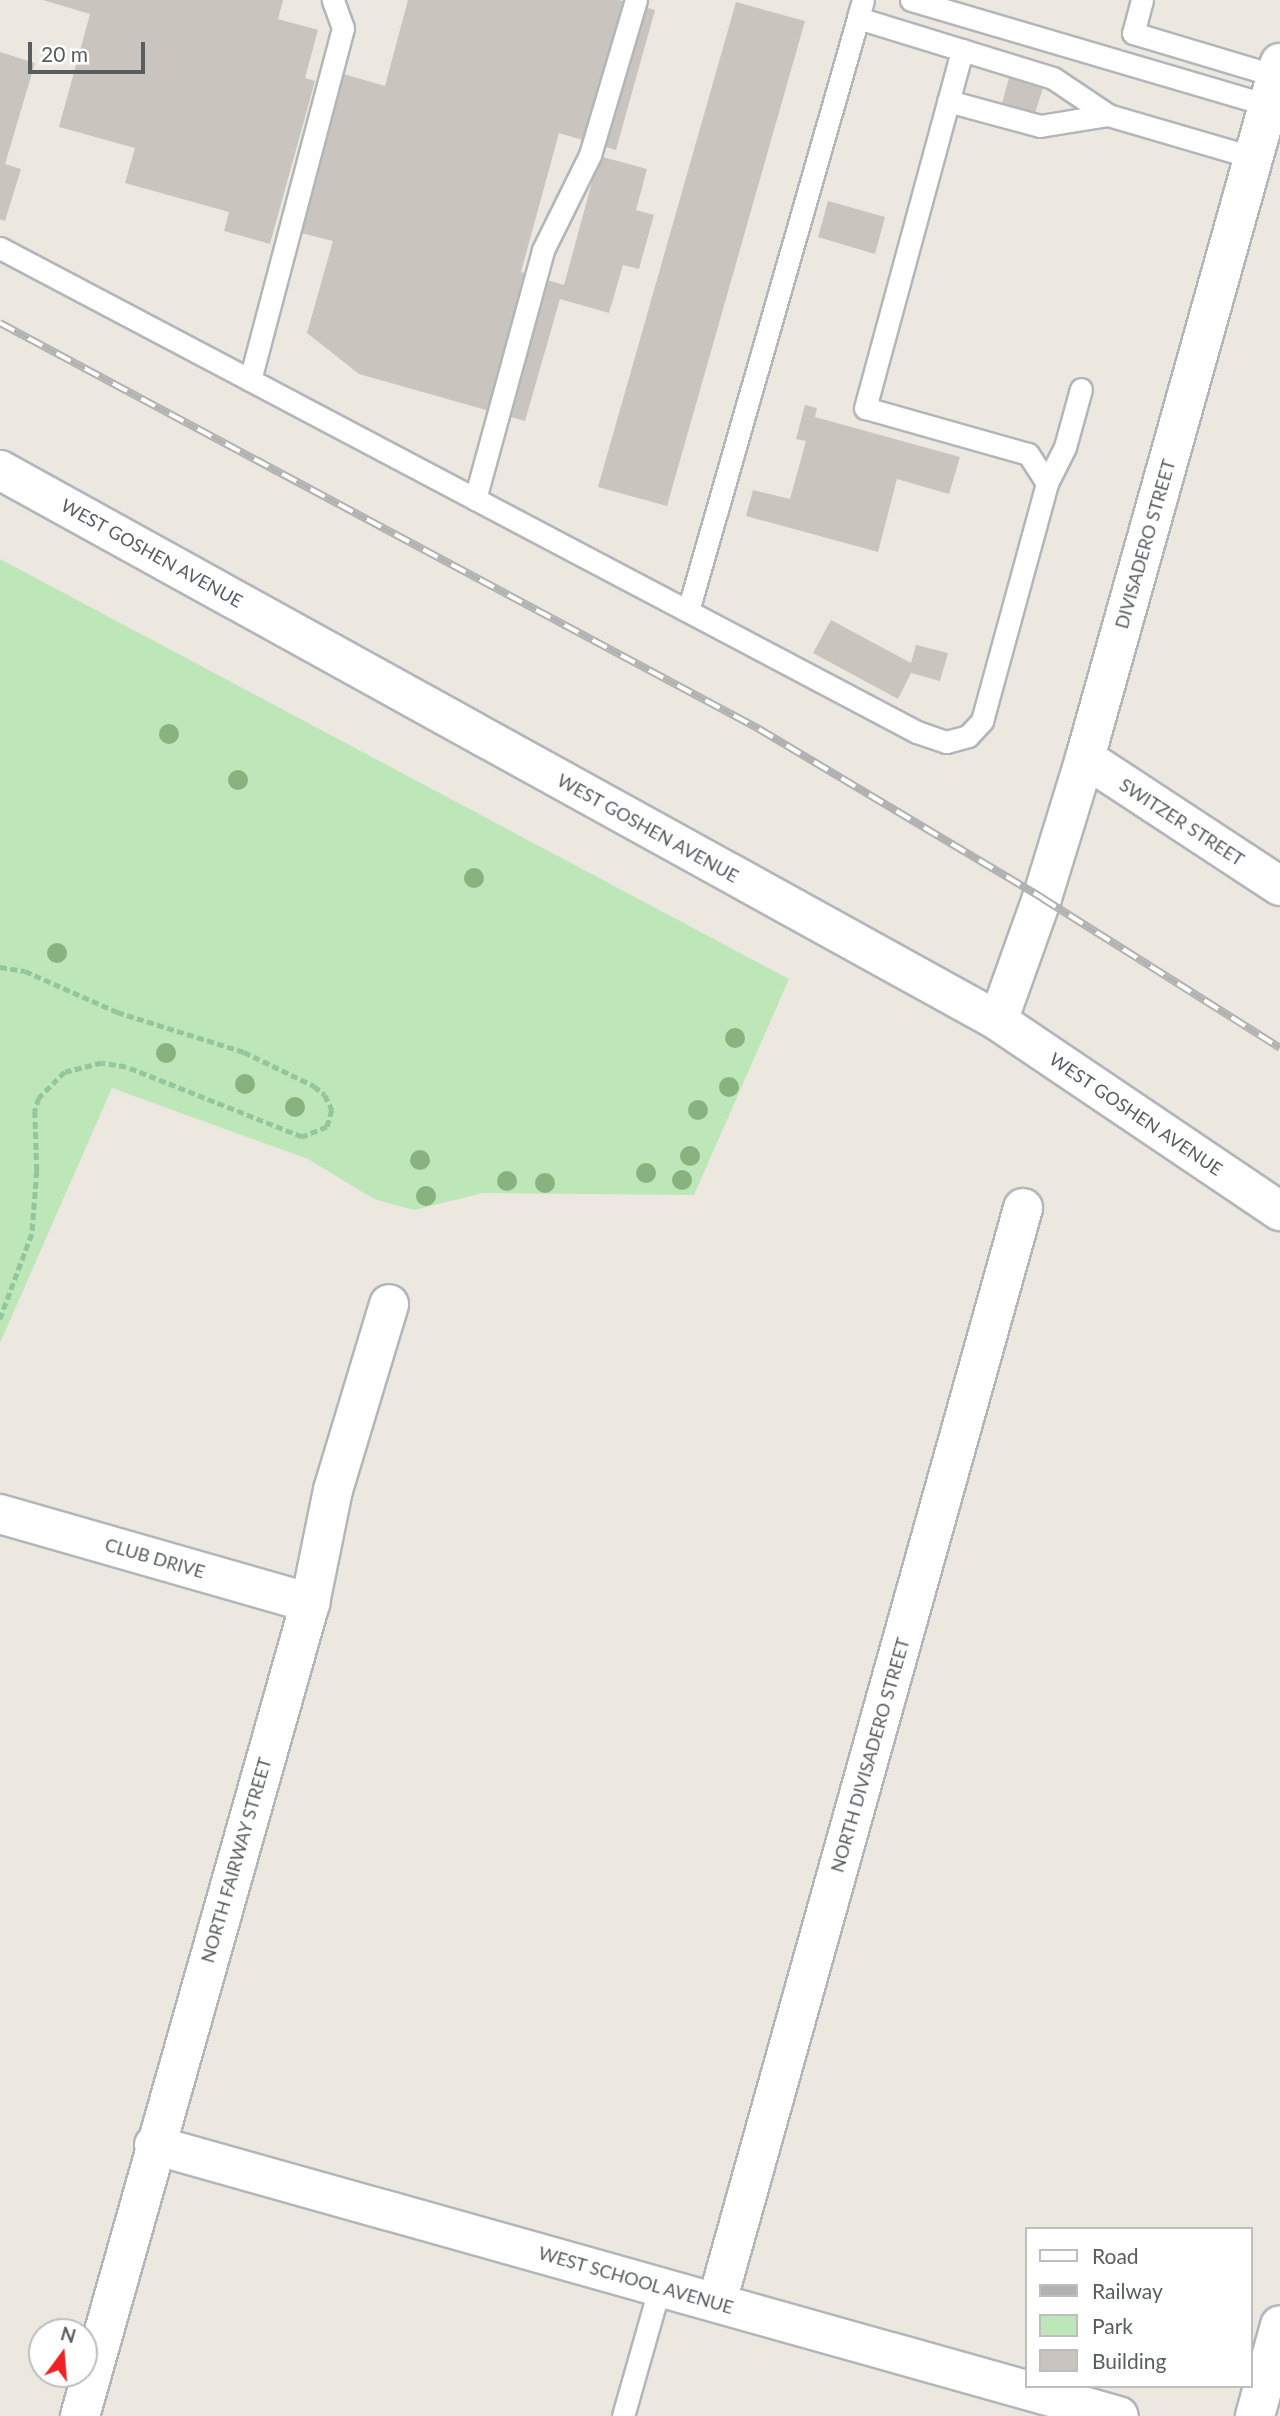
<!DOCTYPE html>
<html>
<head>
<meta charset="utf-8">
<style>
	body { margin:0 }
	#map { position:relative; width:1280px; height:2416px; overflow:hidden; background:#ece8df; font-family:Lato,sans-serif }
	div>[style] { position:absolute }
	.green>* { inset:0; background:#bde6b9 }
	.building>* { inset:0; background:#c9c5be }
	.path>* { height:4.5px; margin-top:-2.25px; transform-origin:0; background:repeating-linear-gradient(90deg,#92c79d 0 7px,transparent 0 10.5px) }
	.roads { filter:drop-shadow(2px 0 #b2b6bb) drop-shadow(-2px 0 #b2b6bb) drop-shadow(0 2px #b2b6bb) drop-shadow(0 -2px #b2b6bb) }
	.service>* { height:21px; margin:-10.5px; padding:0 10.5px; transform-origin:10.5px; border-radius:10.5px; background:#fff }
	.minor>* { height:38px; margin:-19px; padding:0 19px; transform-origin:19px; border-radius:19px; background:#fff }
	.tertiary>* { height:38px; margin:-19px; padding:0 19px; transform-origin:19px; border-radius:19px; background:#fff }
	.secondary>* { height:38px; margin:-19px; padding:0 19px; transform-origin:19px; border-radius:19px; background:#fff }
	.rail>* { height:8px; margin-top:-4px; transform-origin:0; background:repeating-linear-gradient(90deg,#fff 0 16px,#b1b2b2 0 32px); box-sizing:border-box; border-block:2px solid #b1b2b2 }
	.trees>* { width:20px; height:20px; margin:-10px; border-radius:50%; background:#87b37f }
	span { translate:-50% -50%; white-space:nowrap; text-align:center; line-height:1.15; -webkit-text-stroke:6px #fff; paint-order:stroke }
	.street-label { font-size:18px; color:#585d61 }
	.legend { position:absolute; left:1025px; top:2227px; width:228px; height:161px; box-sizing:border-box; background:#fff; border:2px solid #bcbec0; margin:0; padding:9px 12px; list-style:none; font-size:21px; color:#585d61 }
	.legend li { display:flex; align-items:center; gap:14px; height:35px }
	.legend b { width:35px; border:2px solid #bcbec0 }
	.north { position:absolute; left:28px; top:2318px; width:70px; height:70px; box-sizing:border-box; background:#fff; border:2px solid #bcbec0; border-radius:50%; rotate:16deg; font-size:19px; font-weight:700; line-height:28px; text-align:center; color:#585d61 }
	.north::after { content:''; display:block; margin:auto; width:24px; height:32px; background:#f02122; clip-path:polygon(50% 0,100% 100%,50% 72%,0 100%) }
	.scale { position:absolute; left:28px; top:42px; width:117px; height:32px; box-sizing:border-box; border:4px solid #585d61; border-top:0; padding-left:9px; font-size:21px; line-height:24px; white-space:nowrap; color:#585d61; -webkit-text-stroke:5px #fff; paint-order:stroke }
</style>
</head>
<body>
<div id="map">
	<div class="green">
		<div style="clip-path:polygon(0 559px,789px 979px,694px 1195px,483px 1193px,414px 1210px,374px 1199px,308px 1159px,112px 1088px,0 1343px)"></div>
	</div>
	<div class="building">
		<div style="clip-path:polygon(43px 0,283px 0,278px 19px,318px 30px,305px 78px,315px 81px,270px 244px,224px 231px,229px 212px,125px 183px,135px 148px,59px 127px,90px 14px)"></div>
		<div style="clip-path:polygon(408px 0,619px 0,655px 10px,616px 150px,559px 133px,521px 272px,564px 285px,599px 156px,647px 169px,636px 210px,654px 215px,639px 269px,623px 265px,609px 313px,560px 299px,525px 421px,359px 374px,307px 333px,333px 241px,297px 232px,340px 73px,385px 86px)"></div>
		<div style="clip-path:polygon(736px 2px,805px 21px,667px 506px,598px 487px)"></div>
		<div style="clip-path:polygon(0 52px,35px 63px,5px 164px,21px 169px,5px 221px,0 219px)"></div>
		<div style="clip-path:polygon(1009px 78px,1043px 88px,1034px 116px,1001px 107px)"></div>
		<div style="clip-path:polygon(828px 201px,885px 217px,875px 254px,818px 237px)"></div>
		<div style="clip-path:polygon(805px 405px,817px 408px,815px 417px,960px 457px,949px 494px,897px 479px,878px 552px,746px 516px,753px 490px,790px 499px,806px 441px,796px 439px)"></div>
		<div style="clip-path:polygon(831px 620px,911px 663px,916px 645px,948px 653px,940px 681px,911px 673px,898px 699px,813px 653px)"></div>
	</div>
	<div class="path">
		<div style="left:0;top:967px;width:25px;rotate:9deg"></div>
		<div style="left:25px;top:971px;width:101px;rotate:24deg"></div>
		<div style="left:117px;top:1012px;width:133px;rotate:17.5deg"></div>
		<div style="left:244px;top:1052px;width:78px;rotate:25.9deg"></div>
		<div style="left:314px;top:1086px;width:14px;rotate:39deg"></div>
		<div style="left:325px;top:1095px;width:17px;rotate:65deg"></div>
		<div style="left:332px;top:1110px;width:18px;rotate:106deg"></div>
		<div style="left:327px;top:1127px;width:27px;rotate:158deg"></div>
		<div style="left:302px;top:1137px;width:189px;rotate:-158.3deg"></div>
		<div style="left:126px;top:1067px;width:24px;rotate:-171deg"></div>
		<div style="left:102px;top:1063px;width:38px;rotate:166deg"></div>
		<div style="left:65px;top:1072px;width:37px;rotate:135deg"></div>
		<div style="left:39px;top:1098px;width:14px;rotate:107deg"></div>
		<div style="left:35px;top:1111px;width:60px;rotate:88.1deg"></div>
		<div style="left:37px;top:1171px;width:63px;rotate:94.5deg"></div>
		<div style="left:32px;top:1234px;width:91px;rotate:110.6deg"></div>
	</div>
	<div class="roads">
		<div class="service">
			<div style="left:863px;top:0;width:19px;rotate:106deg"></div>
			<div style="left:858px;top:18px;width:204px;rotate:17.1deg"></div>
			<div style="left:1053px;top:78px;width:66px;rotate:33.9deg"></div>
			<div style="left:1108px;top:115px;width:150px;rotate:16.3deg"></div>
			<div style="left:911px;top:0;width:372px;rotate:16.4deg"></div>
			<div style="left:1142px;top:0;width:34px;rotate:105deg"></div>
			<div style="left:1133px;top:33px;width:149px;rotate:16.7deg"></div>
			<div style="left:948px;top:101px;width:95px;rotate:15.2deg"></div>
			<div style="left:1040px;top:126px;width:69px;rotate:-9.2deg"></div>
			<div style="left:0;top:248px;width:1037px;rotate:27.83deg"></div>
			<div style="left:917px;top:732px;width:31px;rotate:19deg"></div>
			<div style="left:946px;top:742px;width:23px;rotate:-15deg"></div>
			<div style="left:968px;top:736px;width:21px;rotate:-47deg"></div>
			<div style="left:982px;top:721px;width:247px;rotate:-74.7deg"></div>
			<div style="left:1047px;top:483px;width:35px;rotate:-123deg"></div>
			<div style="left:1028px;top:454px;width:169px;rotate:-164.2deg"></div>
			<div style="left:865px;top:408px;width:371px;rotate:-74.8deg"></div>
			<div style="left:250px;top:380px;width:364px;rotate:-75.2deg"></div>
			<div style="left:343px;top:28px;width:30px;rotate:-110deg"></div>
			<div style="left:1047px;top:483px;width:40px;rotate:-63.4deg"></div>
			<div style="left:1065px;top:447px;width:60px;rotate:-74.6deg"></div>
			<div style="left:475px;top:499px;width:258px;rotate:-74.7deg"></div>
			<div style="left:543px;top:250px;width:106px;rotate:-63.7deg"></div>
			<div style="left:590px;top:155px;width:162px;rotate:-73.5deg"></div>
			<div style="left:688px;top:611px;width:617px;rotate:-74deg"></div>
			<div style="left:623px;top:2416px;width:135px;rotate:-74.1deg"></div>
		</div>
		<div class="minor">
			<div style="left:1085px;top:758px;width:233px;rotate:33.3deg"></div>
			<div style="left:998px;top:1021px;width:131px;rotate:-70.3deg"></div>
			<div style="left:1042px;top:898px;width:146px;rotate:-72.9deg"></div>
			<div style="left:1085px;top:758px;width:722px;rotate:-74.33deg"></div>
			<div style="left:0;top:1514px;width:323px;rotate:16deg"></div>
			<div style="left:154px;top:2145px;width:1002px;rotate:15.69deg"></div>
			<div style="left:717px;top:2302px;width:1136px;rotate:-74.37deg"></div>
			<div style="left:80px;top:2416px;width:845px;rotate:-74.2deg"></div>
			<div style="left:310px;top:1603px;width:115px;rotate:-78.5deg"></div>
			<div style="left:333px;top:1490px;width:194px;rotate:-73.2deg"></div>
		</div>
		<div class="tertiary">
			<div style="left:1255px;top:2416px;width:94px;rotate:-74.6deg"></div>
		</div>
		<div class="secondary">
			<div style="left:0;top:470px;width:1140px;rotate:28.9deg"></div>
			<div style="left:998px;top:1021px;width:340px;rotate:34deg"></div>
		</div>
	</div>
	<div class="rail">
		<div style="left:0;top:323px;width:861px;rotate:28.14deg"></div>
		<div style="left:759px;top:729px;width:330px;rotate:30.8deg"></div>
		<div style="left:1042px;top:898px;width:281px;rotate:32.2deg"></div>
	</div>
	<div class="trees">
		<div style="left:169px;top:734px"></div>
		<div style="left:238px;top:780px"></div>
		<div style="left:474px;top:878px"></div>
		<div style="left:57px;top:953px"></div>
		<div style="left:735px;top:1038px"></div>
		<div style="left:166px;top:1053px"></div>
		<div style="left:245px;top:1084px"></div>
		<div style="left:729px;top:1087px"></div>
		<div style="left:295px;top:1107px"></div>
		<div style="left:698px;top:1110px"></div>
		<div style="left:690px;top:1156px"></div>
		<div style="left:420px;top:1160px"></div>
		<div style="left:646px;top:1173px"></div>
		<div style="left:682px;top:1180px"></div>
		<div style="left:507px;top:1181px"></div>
		<div style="left:545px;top:1183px"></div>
		<div style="left:426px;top:1196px"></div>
	</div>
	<div class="street-label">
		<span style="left:1145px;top:544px;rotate:-74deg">DIVISADERO STREET</span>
		<span style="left:152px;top:553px;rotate:29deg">WEST GOSHEN AVENUE</span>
		<span style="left:1182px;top:822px;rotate:33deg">SWITZER STREET</span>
		<span style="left:648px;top:828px;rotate:29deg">WEST GOSHEN AVENUE</span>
		<span style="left:1136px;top:1114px;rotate:34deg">WEST GOSHEN AVENUE</span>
		<span style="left:155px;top:1558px;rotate:16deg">CLUB DRIVE</span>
		<span style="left:870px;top:1755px;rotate:-74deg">NORTH DIVISADERO STREET</span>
		<span style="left:236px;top:1860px;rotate:-74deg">NORTH FAIRWAY STREET</span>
		<span style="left:636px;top:2280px;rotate:16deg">WEST SCHOOL AVENUE</span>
	</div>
	<ul class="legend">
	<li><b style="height:9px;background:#fff"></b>Road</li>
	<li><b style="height:9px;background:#b1b2b2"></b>Railway</li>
	<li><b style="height:19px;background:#bde6b9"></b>Park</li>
	<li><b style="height:19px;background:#c9c5be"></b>Building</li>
	</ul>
	<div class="north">N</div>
	<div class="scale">20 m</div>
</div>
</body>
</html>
